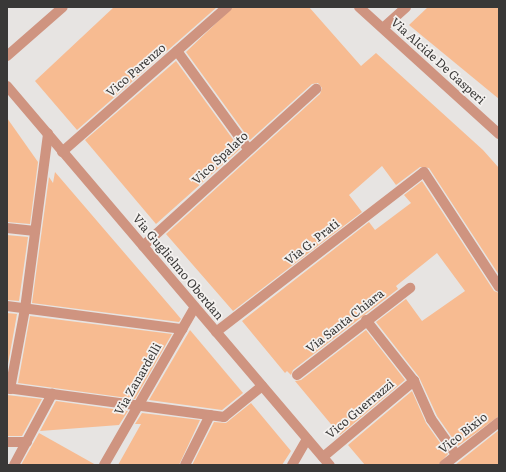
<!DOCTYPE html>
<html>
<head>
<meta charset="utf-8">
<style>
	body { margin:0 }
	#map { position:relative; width:506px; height:472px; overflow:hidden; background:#e7e4e2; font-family:Literata,serif }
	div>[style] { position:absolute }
	.building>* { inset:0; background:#f7bb91 }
	.minor>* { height:10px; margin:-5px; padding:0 5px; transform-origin:5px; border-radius:5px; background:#cf9480 }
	span { translate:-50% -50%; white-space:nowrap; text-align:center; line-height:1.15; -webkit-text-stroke:3.5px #f4f1ef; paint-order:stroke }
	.street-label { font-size:12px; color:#393837 }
	.frame { position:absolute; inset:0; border:8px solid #393837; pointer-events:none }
</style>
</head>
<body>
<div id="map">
	<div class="building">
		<div style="clip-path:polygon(114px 7px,217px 7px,77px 130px,35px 81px)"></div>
		<div style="clip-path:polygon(233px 7px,309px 7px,361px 66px,376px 53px,483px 150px,499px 168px,499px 275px,429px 168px,420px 167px,396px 185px,382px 166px,349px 195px,362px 212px,233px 311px,166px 234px,320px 94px,322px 88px,318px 83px,312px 84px,250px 140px,186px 52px)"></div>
		<div style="clip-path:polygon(428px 7px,499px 7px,499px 99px,409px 25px)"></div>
		<div style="clip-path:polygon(176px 61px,240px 149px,156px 224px,85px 140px)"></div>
		<div style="clip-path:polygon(7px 118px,38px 162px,30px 224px,7px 222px)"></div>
		<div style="clip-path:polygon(55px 172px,176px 313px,181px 319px,179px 322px,32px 303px,49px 177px,53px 183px)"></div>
		<div style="clip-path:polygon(422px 181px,494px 291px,499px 293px,499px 416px,458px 446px,437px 416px,419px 377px,376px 322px,406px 299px,422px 321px,465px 291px,437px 253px,396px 286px,398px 289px,293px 370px,291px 375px,287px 371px,285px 373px,242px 321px,369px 222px,375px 230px,411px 203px,404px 195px)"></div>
		<div style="clip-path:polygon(7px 235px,28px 237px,19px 301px,7px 300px)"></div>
		<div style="clip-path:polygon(7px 313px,17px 314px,7px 370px)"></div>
		<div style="clip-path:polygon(30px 316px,172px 334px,135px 399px,18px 383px)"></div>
		<div style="clip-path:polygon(190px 330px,243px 393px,222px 410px,149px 400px)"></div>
		<div style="clip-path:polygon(366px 330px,405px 380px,340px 435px,295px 381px,301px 380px)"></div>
		<div style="clip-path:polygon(412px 391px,426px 423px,448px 454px,438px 465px,365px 465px,348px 445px)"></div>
		<div style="clip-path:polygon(7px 395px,42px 399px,22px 436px,7px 436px)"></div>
		<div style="clip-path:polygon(56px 401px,128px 411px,119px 425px,40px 431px)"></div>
		<div style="clip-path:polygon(251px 403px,291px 451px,282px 465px,192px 465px,214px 422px,226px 423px)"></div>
		<div style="clip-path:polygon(142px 413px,200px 420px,179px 465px,118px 465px,141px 424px,135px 424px)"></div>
		<div style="clip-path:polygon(499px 430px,499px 465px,455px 465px)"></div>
		<div style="clip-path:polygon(39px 433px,96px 465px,21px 465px)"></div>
	</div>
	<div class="minor">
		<div style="left:359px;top:7px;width:189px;rotate:42.2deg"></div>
		<div style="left:383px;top:28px;width:31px;rotate:-42deg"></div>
		<div style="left:177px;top:51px;width:122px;rotate:54deg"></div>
		<div style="left:7px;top:56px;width:74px;rotate:-41.2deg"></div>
		<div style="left:7px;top:86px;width:498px;rotate:49.6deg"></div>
		<div style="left:62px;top:152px;width:220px;rotate:-41.3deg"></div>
		<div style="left:7px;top:228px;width:28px;rotate:6deg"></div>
		<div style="left:143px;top:246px;width:234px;rotate:-42.2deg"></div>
		<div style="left:7px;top:306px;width:177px;rotate:7.5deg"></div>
		<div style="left:366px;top:320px;width:78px;rotate:51.8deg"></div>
		<div style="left:414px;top:381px;width:42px;rotate:65.9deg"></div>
		<div style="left:431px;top:419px;width:42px;rotate:54.8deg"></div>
		<div style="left:216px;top:332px;width:262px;rotate:-37.6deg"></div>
		<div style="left:424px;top:172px;width:137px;rotate:56.9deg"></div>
		<div style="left:297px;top:375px;width:143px;rotate:-37.6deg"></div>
		<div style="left:7px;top:388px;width:219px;rotate:7.6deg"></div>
		<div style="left:224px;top:417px;width:49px;rotate:-39.2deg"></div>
		<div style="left:10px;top:389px;width:81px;rotate:-79.4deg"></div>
		<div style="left:25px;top:309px;width:177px;rotate:-82.5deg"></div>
		<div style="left:7px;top:442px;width:20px"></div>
		<div style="left:323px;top:457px;width:119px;rotate:-39.9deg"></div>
		<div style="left:14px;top:465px;width:81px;rotate:-61.8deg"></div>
		<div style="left:104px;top:465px;width:182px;rotate:-60.1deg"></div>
		<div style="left:185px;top:465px;width:56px;rotate:-63.4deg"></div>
		<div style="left:292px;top:465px;width:30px;rotate:-60deg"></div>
		<div style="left:444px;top:465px;width:70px;rotate:-38deg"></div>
	</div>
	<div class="street-label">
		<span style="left:438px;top:61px;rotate:42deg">Via Alcide De Gasperi</span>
		<span style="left:136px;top:70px;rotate:-41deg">Vico Parenzo</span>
		<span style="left:220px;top:158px;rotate:-43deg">Vico Spalato</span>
		<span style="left:312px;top:242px;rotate:-38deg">Via G. Prati</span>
		<span style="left:178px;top:267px;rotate:50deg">Via Guglielmo Oberdan</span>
		<span style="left:345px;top:321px;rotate:-38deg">Via Santa Chiara</span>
		<span style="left:138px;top:379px;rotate:-60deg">Via Zanardelli</span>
		<span style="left:360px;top:409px;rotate:-40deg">Vico Guerrazzi</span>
		<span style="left:463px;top:433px;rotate:-38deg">Vico Bixio</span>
	</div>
	<div class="frame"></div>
</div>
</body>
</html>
